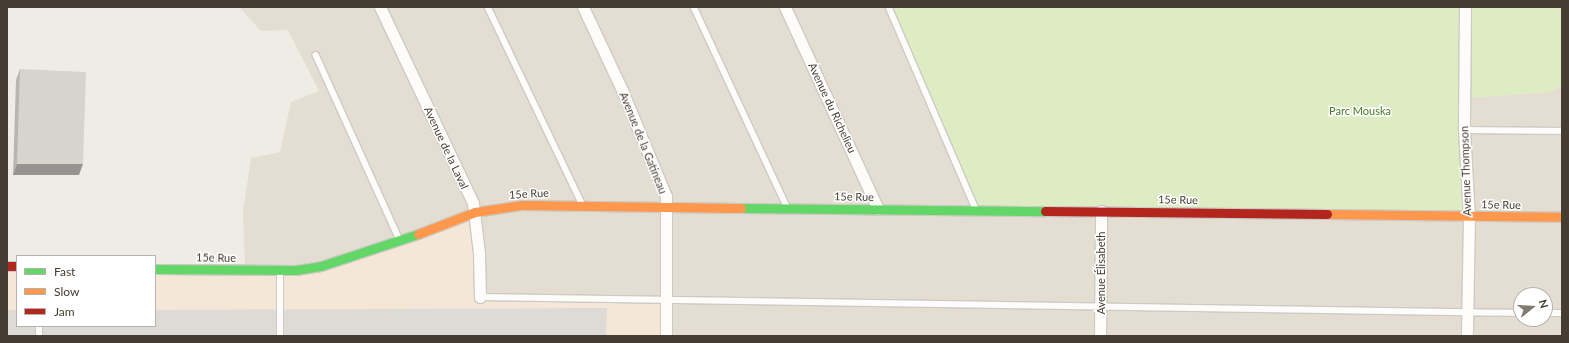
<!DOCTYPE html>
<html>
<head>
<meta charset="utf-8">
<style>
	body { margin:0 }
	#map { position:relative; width:1569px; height:343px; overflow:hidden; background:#efece6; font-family:Lato,sans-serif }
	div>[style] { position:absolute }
	.residential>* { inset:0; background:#e4ded2 }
	.commercial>* { inset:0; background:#f4e7d7 }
	.green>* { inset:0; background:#ddecc3 }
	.parking>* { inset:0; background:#dedbd6 }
	.roads { filter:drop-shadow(1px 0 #cdcac4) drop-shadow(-1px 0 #cdcac4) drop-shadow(0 1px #cdcac4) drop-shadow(0 -1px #cdcac4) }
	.lane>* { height:5.5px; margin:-2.75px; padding:0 2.75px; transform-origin:2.75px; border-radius:2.75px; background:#fdfcfb }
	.street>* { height:11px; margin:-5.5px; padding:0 5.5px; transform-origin:5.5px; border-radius:5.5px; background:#fdfcfb }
	.fast>* { height:9px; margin:-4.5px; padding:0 4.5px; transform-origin:4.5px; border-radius:4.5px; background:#63d668 }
	.slow>* { height:9px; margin:-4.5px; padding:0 4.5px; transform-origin:4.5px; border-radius:4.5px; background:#ff974d }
	.jam>* { height:9px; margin:-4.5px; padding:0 4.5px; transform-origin:4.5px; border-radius:4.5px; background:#b3261e }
	.wall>* { inset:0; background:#b9b5b0 }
	.shaded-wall>* { inset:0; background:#969490 }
	.building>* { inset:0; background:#d7d3cd }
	span { translate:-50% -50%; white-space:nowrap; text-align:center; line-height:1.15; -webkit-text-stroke:3px #fff; paint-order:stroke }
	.street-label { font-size:11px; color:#453d32 }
	.park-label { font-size:11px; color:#467b21 }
	.frame { position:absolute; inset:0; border:8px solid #453d32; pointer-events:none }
	.legend { position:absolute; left:16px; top:255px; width:140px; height:72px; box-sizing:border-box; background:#fff; border:1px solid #b5b1ad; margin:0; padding:5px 7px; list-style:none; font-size:12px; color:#453d32 }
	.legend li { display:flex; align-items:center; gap:8px; height:20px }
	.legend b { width:20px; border:1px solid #b5b1ad }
	.north { position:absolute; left:1513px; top:287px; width:40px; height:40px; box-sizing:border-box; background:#fff; border:1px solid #b5b1ad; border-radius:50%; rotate:73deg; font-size:11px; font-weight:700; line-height:16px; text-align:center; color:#453d32 }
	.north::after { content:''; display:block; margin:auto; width:14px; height:18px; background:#807a71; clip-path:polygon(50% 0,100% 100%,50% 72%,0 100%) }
</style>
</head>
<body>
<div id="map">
	<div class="residential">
		<div style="clip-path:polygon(evenodd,239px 7px,889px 7px,1465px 98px,1550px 92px,1562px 86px,1562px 336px,666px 336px,321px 266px,245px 270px,243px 211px,251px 158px,280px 152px,291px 102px,319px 91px,288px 30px,261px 31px,239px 7px,1521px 295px,1545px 295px,1545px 319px,1521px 319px,1521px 295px)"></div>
	</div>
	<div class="commercial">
		<div style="clip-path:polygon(469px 214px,480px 297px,668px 300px,666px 336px,7px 336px,7px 266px,17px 266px,17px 326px,155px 326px,155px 269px,296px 270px)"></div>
	</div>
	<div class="green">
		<div style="clip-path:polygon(889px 7px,1562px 7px,1562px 86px,1550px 92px,1465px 98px,1469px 216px,976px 209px)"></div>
	</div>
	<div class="parking">
		<div style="clip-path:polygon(607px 308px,606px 336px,7px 336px,7px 310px,17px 310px,17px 326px,155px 326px,155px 310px)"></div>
	</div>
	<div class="roads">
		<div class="lane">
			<div style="left:488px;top:7px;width:217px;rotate:64.4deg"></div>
			<div style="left:694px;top:7px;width:220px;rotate:65deg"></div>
			<div style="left:889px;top:7px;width:220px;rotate:66.7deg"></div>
			<div style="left:316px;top:55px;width:203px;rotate:65.6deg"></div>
			<div style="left:1464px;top:130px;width:98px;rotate:0.6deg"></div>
			<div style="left:480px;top:297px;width:1041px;rotate:0.88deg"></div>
			<div style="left:1545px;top:313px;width:17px"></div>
			<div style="left:39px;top:336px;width:10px;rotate:-90deg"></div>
			<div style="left:280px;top:336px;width:63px;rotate:-90deg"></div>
		</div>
		<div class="street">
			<div style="left:380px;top:7px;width:217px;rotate:64.6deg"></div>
			<div style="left:473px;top:203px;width:50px;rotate:83.2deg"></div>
			<div style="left:479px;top:253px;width:44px;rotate:88.7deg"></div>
			<div style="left:583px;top:7px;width:92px;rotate:64.8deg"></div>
			<div style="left:622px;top:90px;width:115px;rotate:67.5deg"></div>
			<div style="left:666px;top:196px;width:140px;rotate:90deg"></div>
			<div style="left:785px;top:7px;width:222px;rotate:65.3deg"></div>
			<div style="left:1465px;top:7px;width:123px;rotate:90.5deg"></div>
			<div style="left:1464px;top:130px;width:86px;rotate:86.7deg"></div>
			<div style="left:1469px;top:216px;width:120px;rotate:91deg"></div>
			<div style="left:1100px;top:336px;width:125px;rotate:-89.5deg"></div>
		</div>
		<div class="fast">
			<div style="left:741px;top:208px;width:304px;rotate:0.6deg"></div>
			<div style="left:155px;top:269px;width:141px;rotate:0.4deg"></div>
			<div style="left:296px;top:270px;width:25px;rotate:-9deg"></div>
			<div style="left:321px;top:266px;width:102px;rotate:-18.3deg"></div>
		</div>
		<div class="slow">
			<div style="left:1327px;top:214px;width:235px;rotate:0.7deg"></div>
			<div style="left:418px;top:234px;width:61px;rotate:-21.1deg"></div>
			<div style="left:475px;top:212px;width:48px;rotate:-8.5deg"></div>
			<div style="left:522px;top:205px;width:219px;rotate:0.8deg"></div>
		</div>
		<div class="jam">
			<div style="left:1045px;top:211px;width:282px;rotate:0.6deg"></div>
			<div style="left:7px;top:266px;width:10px"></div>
		</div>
	</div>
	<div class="wall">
		<div style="clip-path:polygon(20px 69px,79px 175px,13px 175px,16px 80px)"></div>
	</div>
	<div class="shaded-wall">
		<div style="clip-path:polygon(17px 164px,83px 164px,79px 175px,13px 175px)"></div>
	</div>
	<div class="building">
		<div style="clip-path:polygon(20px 69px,86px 72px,83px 164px,17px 164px)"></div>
	</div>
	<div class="street-label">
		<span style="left:832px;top:108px;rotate:65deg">Avenue du Richelieu</span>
		<span style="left:643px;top:143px;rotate:68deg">Avenue de la Gatineau</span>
		<span style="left:446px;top:148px;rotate:65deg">Avenue de la Laval</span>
		<span style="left:1466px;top:171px;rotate:-92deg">Avenue Thompson</span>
		<span style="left:529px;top:194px;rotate:-3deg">15e Rue</span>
		<span style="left:854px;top:197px;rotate:1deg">15e Rue</span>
		<span style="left:1178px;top:200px;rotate:1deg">15e Rue</span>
		<span style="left:1501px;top:205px;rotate:1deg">15e Rue</span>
		<span style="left:216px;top:258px;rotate:1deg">15e Rue</span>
		<span style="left:1101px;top:273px;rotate:-90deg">Avenue Élisabeth</span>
	</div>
	<div class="park-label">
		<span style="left:1360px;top:111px">Parc Mouska</span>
	</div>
	<div class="frame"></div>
	<ul class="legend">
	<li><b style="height:5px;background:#63d668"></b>Fast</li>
	<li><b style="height:5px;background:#ff974d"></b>Slow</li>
	<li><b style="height:5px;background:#b3261e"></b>Jam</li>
	</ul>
	<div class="north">N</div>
</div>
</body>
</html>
